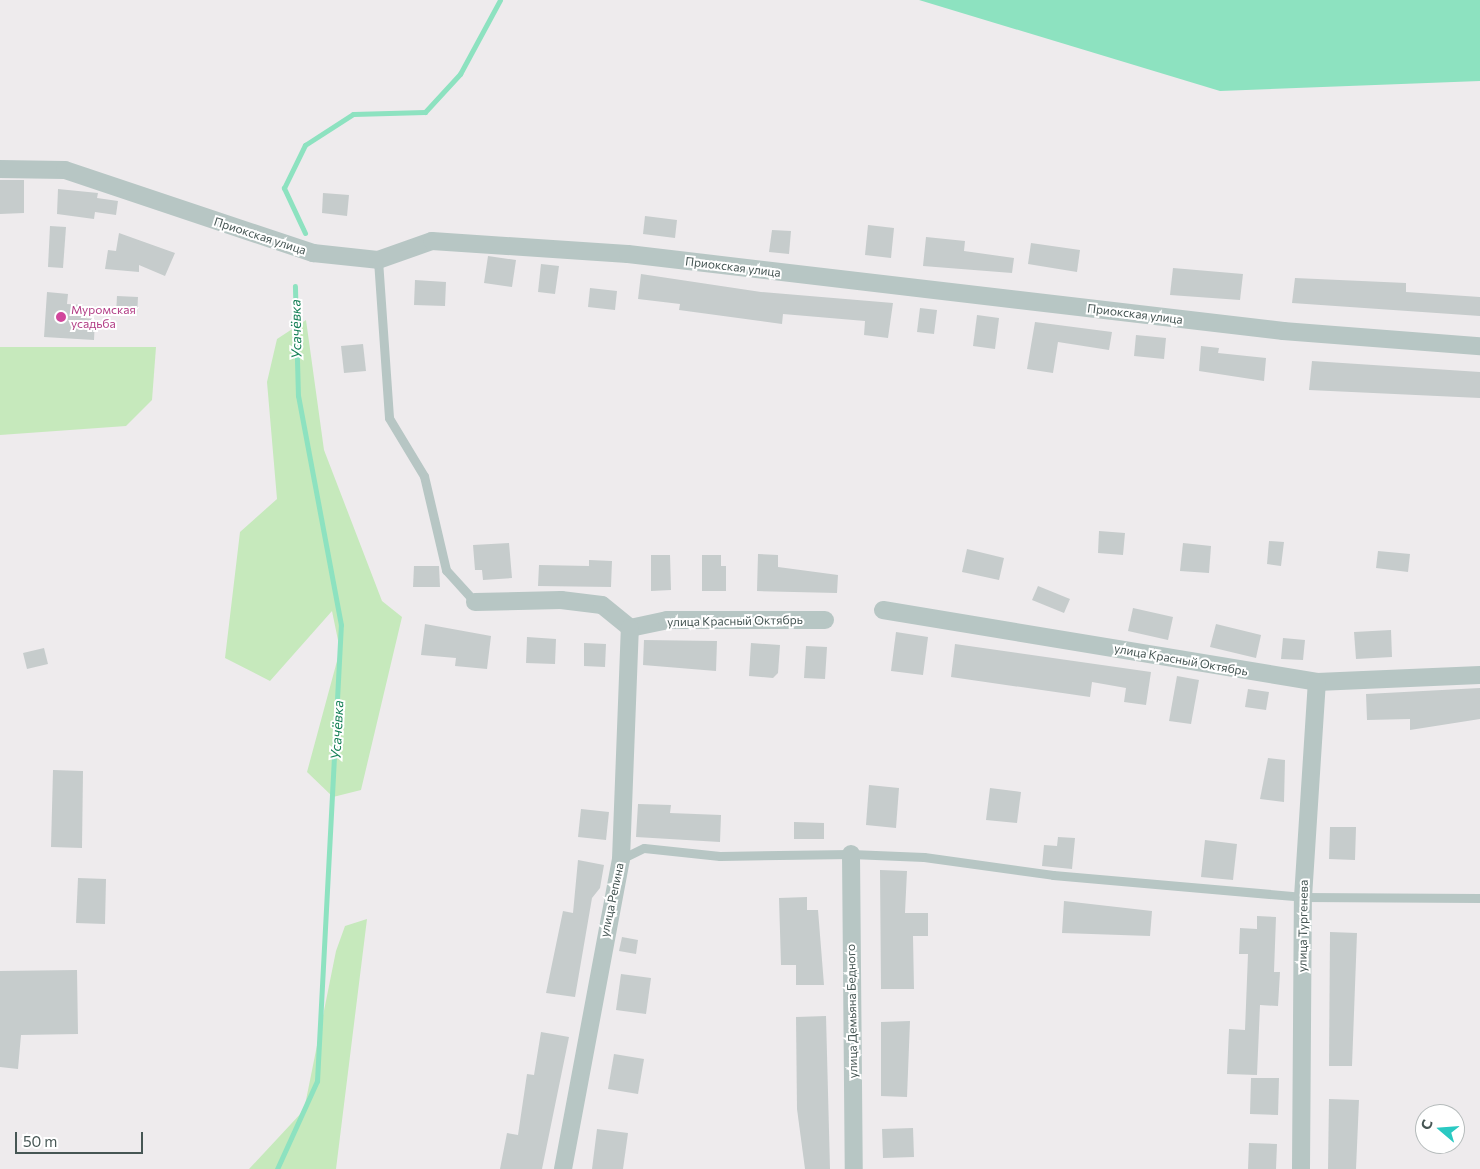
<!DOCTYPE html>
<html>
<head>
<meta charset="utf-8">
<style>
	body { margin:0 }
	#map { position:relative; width:1480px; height:1169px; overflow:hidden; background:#eeebed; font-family:Commissioner,sans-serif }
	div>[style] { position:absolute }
	.green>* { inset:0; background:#c6e9bc }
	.water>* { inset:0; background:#8de2c0 }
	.stream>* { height:5px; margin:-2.5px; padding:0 2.5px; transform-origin:2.5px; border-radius:2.5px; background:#8de2c0 }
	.building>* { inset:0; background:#c6cccc }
	.lane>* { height:9px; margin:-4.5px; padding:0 4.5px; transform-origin:4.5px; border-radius:4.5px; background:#b7c6c4 }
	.street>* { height:18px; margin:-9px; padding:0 9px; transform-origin:9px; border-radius:9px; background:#b7c6c4 }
	.dots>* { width:14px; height:14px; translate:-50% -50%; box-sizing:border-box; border:2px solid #fff; border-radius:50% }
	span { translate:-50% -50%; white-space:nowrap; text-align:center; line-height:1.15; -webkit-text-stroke:4px #fff; paint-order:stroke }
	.street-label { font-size:12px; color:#465654 }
	.hotel-label { font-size:12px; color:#b23c85 }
	.left { translate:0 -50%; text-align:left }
	.water-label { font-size:14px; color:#188158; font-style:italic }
	.north { position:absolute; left:1415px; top:1104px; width:50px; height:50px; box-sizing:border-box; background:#fff; border:1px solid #b5bbbb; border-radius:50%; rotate:288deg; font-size:14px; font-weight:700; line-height:20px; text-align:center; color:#465654 }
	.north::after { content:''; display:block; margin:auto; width:18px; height:22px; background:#2ac9c2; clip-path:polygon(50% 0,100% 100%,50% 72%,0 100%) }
	.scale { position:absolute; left:15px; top:1132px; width:128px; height:22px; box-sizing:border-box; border:2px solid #465654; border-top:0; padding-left:6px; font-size:15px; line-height:18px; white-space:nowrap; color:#465654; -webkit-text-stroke:4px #fff; paint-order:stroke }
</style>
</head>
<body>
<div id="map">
	<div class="green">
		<div style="clip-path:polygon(306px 320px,324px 450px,382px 601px,402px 617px,361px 790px,333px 797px,307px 772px,340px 650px,332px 611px,270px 681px,225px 658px,240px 532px,277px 499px,267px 382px,277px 339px)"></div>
		<div style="clip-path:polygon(0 347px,156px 347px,152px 400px,126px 426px,0 435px)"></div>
		<div style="clip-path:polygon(367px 919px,336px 1169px,249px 1169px,304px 1110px,336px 951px,345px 926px)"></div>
	</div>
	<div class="water">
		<div style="clip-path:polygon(919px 0,1480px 0,1480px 81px,1220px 91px)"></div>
	</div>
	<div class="stream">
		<div style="left:305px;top:233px;width:50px;rotate:-115deg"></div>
		<div style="left:284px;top:188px;width:48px;rotate:-64deg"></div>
		<div style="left:305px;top:145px;width:57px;rotate:-32.9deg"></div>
		<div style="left:353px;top:114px;width:72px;rotate:-1.6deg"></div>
		<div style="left:425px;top:112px;width:52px;rotate:-47.4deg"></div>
		<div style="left:460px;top:74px;width:84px;rotate:-61.6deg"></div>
		<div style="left:277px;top:1169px;width:97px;rotate:-65.6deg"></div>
		<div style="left:317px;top:1081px;width:457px;rotate:-87deg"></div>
		<div style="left:341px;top:625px;width:233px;rotate:-100.6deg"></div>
		<div style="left:298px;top:396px;width:110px;rotate:-91.6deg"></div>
	</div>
	<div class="building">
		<div style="clip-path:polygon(0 180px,24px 180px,24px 213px,0 214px)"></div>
		<div style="clip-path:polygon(58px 189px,98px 193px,97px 198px,118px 201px,116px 215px,95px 212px,94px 219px,57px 214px)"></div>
		<div style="clip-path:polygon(323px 193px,349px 195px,347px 216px,322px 213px)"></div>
		<div style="clip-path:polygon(645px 216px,677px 220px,675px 238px,643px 234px)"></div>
		<div style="clip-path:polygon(868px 225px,894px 228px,891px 258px,865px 255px)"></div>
		<div style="clip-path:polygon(50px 226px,66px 227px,63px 268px,48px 267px)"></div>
		<div style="clip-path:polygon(772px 230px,791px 231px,789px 254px,769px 252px)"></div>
		<div style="clip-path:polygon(119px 233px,175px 253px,165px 276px,139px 265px,139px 272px,105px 269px,108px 250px,116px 251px)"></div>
		<div style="clip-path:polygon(926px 237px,965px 241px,964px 251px,1014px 258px,1012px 273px,923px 266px)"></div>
		<div style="clip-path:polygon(1031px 243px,1080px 250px,1077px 272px,1028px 264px)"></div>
		<div style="clip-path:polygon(488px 256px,516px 260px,512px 287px,484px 283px)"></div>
		<div style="clip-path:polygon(541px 264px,559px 266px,555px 294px,538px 292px)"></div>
		<div style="clip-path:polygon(1173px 268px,1243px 274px,1240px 300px,1170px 295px)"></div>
		<div style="clip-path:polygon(641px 274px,761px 292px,893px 303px,888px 338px,864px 335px,865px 321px,783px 314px,782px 324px,679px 310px,680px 304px,638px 299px)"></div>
		<div style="clip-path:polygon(1295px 278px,1406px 283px,1406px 292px,1480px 297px,1480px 316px,1292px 303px)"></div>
		<div style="clip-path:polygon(415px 280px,446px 282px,445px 306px,414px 305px)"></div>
		<div style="clip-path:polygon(590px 288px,617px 291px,615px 310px,588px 307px)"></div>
		<div style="clip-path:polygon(47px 292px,68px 294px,67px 304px,83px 305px,83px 318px,95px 319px,94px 340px,44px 337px)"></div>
		<div style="clip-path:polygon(117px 296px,138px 297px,137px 315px,116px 314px)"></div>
		<div style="clip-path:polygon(920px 308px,937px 310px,934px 334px,917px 332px)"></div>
		<div style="clip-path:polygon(977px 315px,999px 318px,995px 349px,973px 346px)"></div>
		<div style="clip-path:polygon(1035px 322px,1112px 332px,1109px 350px,1058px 342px,1053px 373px,1027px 369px)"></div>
		<div style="clip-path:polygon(1136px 335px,1166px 338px,1164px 359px,1134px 356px)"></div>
		<div style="clip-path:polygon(363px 344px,366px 371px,344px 373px,341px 346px)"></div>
		<div style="clip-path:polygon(1201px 346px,1219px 348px,1218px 353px,1266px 358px,1264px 381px,1199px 371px)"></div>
		<div style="clip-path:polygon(1312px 361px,1480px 372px,1480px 398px,1309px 390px)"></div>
		<div style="clip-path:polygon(1099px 531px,1125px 533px,1123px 555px,1098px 553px)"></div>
		<div style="clip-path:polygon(1269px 541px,1284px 542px,1281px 566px,1267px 564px)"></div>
		<div style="clip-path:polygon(509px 543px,512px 578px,483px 580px,482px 570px,475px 570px,473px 545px)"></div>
		<div style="clip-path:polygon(1183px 543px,1211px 546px,1209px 573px,1180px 571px)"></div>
		<div style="clip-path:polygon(967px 549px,1004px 558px,999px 580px,962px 572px)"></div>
		<div style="clip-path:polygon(1378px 551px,1410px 554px,1408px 572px,1376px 568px)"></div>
		<div style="clip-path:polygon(758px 554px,778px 555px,778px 567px,838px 575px,837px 593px,757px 591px)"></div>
		<div style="clip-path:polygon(651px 555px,670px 555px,671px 590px,651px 591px)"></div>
		<div style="clip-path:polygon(702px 555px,721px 555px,721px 566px,726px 566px,726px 591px,702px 591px)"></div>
		<div style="clip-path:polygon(589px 560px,612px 561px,611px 587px,538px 586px,539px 565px,589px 566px)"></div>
		<div style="clip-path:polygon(414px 566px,439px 566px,440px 587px,413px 587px)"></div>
		<div style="clip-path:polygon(1038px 586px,1070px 599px,1064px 613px,1032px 600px)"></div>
		<div style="clip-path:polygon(1133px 608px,1173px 617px,1168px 640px,1128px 631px)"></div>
		<div style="clip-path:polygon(425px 624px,491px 636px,487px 669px,455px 666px,456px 658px,421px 655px)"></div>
		<div style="clip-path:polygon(1216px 624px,1261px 635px,1256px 658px,1210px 647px)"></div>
		<div style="clip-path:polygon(1391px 630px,1392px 657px,1356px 659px,1354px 632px)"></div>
		<div style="clip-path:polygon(896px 632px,928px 637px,923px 675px,891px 671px)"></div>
		<div style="clip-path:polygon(527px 637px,556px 639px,555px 664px,526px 663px)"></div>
		<div style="clip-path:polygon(1283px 638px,1305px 640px,1303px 660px,1281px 659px)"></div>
		<div style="clip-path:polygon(644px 640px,717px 641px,716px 671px,643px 665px)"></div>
		<div style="clip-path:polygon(584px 643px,606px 644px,605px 667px,584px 666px)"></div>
		<div style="clip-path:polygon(751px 643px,780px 645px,778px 673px,773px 678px,749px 676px)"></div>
		<div style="clip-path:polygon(955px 644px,1151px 672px,1146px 705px,1124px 702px,1126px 688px,1092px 682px,1090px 697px,951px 677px)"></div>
		<div style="clip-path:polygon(806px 646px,827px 647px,825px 679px,804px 678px)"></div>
		<div style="clip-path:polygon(44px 648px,48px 664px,27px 669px,23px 653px)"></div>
		<div style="clip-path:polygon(1177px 676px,1199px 680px,1191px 724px,1169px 721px)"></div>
		<div style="clip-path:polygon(1480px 688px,1480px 719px,1410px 730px,1410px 719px,1367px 720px,1366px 694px)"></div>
		<div style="clip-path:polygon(1248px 689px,1269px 692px,1266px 710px,1245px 707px)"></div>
		<div style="clip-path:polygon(1268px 758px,1285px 760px,1284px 802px,1260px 799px)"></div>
		<div style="clip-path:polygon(53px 770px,83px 771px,82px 848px,51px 847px)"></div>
		<div style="clip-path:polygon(869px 785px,899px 788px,896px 828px,866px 825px)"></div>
		<div style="clip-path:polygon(990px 788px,1021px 792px,1017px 823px,986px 820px)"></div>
		<div style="clip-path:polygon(638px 804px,671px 805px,670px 813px,721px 815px,720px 842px,636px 837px)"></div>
		<div style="clip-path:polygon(581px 809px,609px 812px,606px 840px,578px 837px)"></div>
		<div style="clip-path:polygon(794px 822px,824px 823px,824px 839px,794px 839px)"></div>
		<div style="clip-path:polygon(1330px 827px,1356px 827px,1355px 860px,1329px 859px)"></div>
		<div style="clip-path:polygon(1058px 837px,1075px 838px,1072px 869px,1042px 866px,1044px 845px,1057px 846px)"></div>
		<div style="clip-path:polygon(1205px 840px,1237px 844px,1233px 880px,1201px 877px)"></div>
		<div style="clip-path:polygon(578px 860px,604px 865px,600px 888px,592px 898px,575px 997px,546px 993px,563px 911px,573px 913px)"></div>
		<div style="clip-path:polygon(880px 870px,907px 871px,905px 913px,928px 913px,928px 936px,913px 936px,914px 989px,881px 989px)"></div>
		<div style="clip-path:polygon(78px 878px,106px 879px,105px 924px,76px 923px)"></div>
		<div style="clip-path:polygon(807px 897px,807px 910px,818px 910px,824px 985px,796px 985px,796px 965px,781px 965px,779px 898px)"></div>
		<div style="clip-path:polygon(1064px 901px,1152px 911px,1150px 936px,1062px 933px)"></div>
		<div style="clip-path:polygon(1257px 916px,1276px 917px,1274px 972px,1280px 972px,1278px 1006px,1260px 1005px,1257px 1075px,1227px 1074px,1229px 1029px,1245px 1030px,1248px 954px,1239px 954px,1240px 928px,1257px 929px)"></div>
		<div style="clip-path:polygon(1330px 932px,1357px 933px,1352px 1066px,1329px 1066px)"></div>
		<div style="clip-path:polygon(622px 937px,638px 940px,636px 954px,619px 951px)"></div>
		<div style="clip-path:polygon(77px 970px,78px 1034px,21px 1035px,18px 1069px,0 1067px,0 971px)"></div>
		<div style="clip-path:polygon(621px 974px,651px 978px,646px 1014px,616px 1010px)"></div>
		<div style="clip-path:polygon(826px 1016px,830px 1169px,805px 1169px,797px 1109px,796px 1017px)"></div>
		<div style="clip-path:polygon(910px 1021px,907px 1097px,881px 1096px,881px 1022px)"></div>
		<div style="clip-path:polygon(541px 1032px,569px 1037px,542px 1169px,500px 1169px,507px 1133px,518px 1135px,527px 1074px,534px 1075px)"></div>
		<div style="clip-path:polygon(614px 1054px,644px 1059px,638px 1094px,608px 1089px)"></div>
		<div style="clip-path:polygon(1251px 1078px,1279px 1078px,1278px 1115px,1250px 1114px)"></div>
		<div style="clip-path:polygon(1329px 1099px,1359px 1100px,1356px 1169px,1328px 1169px)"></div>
		<div style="clip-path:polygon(913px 1128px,914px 1157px,883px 1158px,882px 1129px)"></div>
		<div style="clip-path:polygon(597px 1129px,628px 1133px,623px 1169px,592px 1169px)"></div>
		<div style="clip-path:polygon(1249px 1143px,1277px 1144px,1276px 1169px,1248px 1169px)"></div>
	</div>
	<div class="lane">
		<div style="left:378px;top:260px;width:158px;rotate:86deg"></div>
		<div style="left:389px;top:418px;width:68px;rotate:58.9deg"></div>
		<div style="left:424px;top:476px;width:97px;rotate:76.8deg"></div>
		<div style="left:446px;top:570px;width:43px;rotate:47.8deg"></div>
		<div style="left:621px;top:859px;width:25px;rotate:-26deg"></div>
		<div style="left:644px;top:848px;width:76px;rotate:6deg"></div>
		<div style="left:720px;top:856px;width:131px;rotate:-0.9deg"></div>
		<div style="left:851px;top:854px;width:73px;rotate:2.4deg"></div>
		<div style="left:924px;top:857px;width:130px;rotate:7.9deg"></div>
		<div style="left:1053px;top:875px;width:251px;rotate:5deg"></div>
		<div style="left:1303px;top:897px;width:177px;rotate:0.3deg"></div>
	</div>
	<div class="street">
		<div style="left:0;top:169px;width:65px;rotate:0.9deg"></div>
		<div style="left:65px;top:170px;width:262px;rotate:18.5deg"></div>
		<div style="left:313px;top:253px;width:65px;rotate:6.1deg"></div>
		<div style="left:378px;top:260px;width:57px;rotate:-19.4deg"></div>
		<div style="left:432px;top:241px;width:196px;rotate:3.8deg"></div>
		<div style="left:628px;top:254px;width:660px;rotate:6.7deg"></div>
		<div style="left:1283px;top:331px;width:198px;rotate:4.4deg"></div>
		<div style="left:475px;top:602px;width:86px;rotate:-1.3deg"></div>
		<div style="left:561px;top:600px;width:41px;rotate:7deg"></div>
		<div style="left:602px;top:605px;width:36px;rotate:39deg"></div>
		<div style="left:630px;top:628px;width:38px;rotate:-12deg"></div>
		<div style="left:667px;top:620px;width:158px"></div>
		<div style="left:883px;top:610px;width:440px;rotate:9.4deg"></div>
		<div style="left:1317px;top:682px;width:163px;rotate:-2.5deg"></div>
		<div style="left:851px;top:854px;width:315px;rotate:89.5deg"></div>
		<div style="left:563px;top:1169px;width:315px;rotate:-79.4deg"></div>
		<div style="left:621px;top:859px;width:231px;rotate:-87.8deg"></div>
		<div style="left:1301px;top:1169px;width:272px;rotate:-89.6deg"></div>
		<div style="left:1303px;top:897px;width:215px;rotate:-86.3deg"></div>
	</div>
	<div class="dots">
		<div style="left:61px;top:317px;background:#d1479c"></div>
	</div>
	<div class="street-label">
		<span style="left:260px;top:236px;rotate:18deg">Приокская улица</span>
		<span style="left:733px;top:267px;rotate:7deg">Приокская улица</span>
		<span style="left:1135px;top:314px;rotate:7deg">Приокская улица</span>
		<span style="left:735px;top:621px;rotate:-1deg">улица Красный Октябрь</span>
		<span style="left:1181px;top:660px;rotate:10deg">улица Красный Октябрь</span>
		<span style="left:612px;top:900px;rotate:-78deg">улица Репина</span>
		<span style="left:1303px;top:926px;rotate:-89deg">улица Тургенева</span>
		<span style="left:852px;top:1011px;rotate:-91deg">улица Демьяна Бедного</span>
	</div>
	<div class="hotel-label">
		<span class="left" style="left:71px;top:317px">Муромская<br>усадьба</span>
	</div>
	<div class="water-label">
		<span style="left:296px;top:329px;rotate:-91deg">Усачёвка</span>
		<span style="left:337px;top:730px;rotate:-87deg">Усачёвка</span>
	</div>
	<div class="north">С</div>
	<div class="scale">50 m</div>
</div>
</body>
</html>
